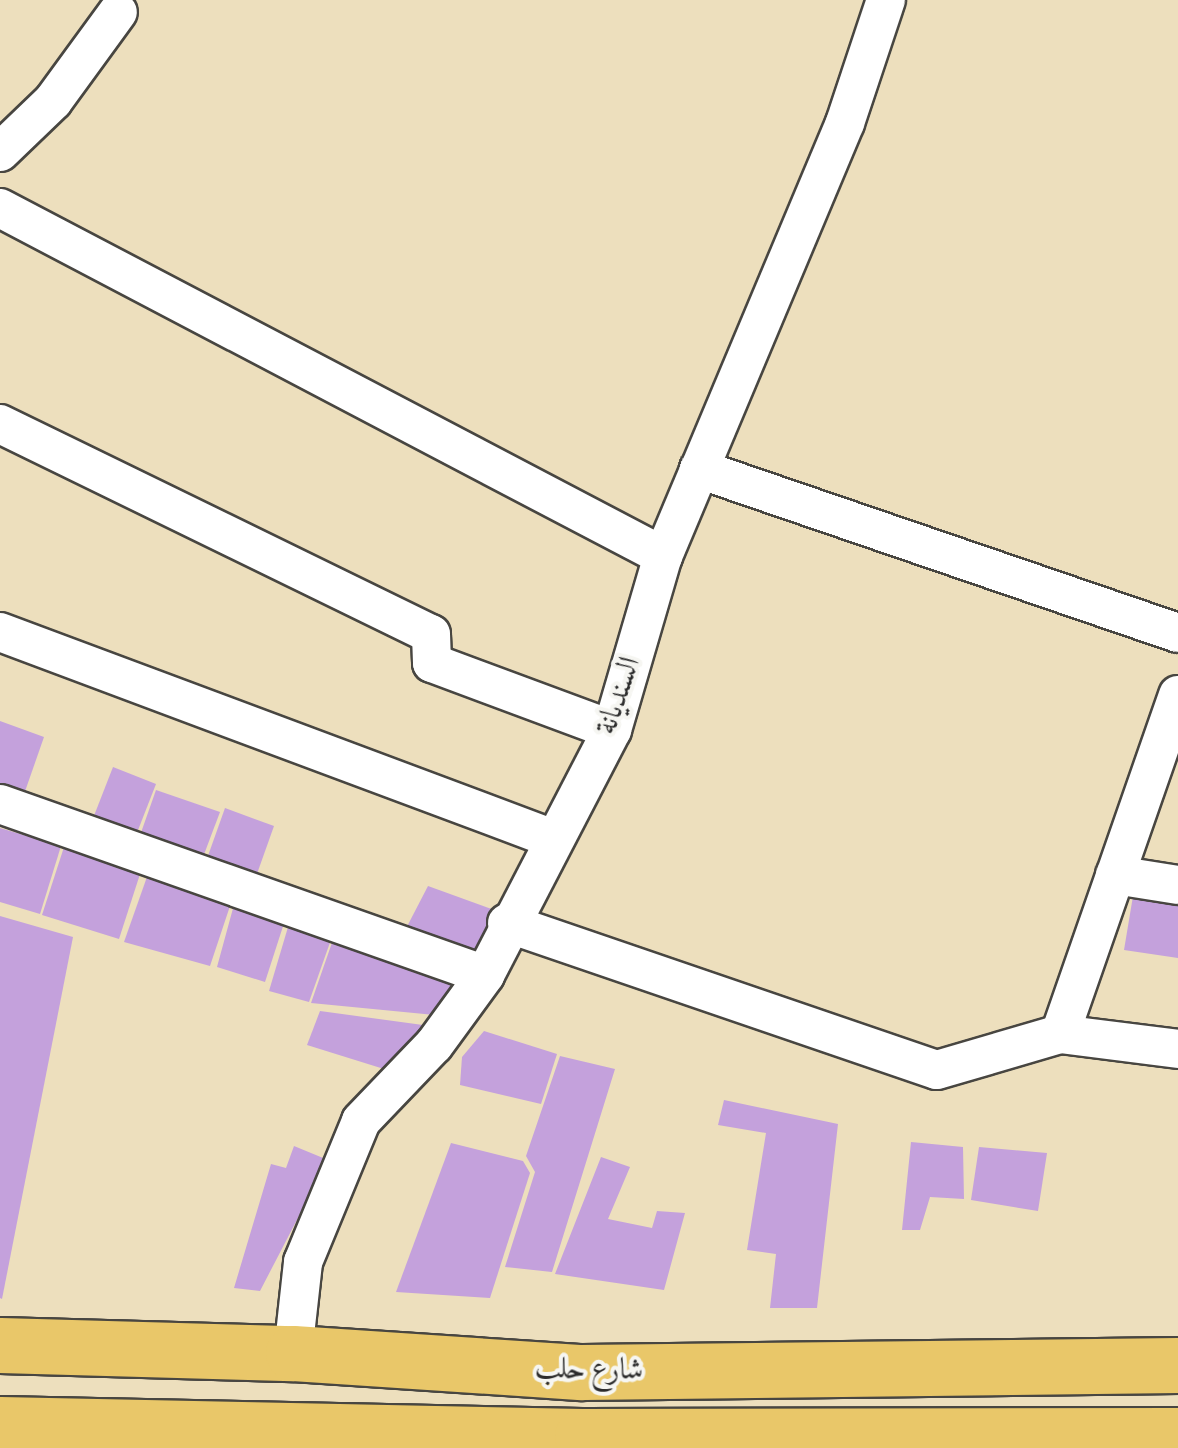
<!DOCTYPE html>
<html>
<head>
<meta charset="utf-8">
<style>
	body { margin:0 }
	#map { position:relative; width:1178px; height:1448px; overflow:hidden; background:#eddfbd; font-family:Vollkorn,Amiri,serif }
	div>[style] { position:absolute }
	.building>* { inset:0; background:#c4a1dc }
	.roads { filter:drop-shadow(2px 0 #484641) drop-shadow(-2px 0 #484641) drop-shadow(0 2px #484641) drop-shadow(0 -2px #484641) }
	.street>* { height:38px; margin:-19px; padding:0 19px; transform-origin:19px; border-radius:19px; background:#fff }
	.primary>* { height:55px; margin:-27.5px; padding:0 27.5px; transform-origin:27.5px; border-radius:27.5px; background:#e9c769 }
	span { translate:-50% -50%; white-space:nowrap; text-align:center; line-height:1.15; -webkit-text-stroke:8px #f6f6f2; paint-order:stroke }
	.street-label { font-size:30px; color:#2b2b2b }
</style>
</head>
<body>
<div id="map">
	<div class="building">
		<div style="clip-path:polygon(0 721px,44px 737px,22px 800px,0 792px)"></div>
		<div style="clip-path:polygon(113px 767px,156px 784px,133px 843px,90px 826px)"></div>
		<div style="clip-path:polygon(156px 790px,220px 812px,200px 865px,137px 844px)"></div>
		<div style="clip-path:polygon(225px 808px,274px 826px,253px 885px,204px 867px)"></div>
		<div style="clip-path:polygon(0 828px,61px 846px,40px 914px,0 902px)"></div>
		<div style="clip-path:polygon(64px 847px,141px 871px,119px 939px,42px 915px)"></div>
		<div style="clip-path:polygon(148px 874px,232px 900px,210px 966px,124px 942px)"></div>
		<div style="clip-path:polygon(428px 886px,497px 911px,466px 967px,399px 942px)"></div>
		<div style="clip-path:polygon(1134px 890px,1178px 897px,1178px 958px,1124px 950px)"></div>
		<div style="clip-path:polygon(235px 901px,286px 917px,265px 982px,217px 967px)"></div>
		<div style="clip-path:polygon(0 916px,73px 937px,2px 1299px,0 1298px)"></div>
		<div style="clip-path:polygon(291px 917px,333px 934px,309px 1002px,269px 991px)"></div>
		<div style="clip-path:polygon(335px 934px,469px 979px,445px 1016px,311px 1003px)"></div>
		<div style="clip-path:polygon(320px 1011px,445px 1028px,400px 1074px,307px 1045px)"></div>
		<div style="clip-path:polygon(484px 1031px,557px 1054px,541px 1104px,460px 1085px,462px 1057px)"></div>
		<div style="clip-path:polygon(560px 1056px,615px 1069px,552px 1272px,505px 1267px,535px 1172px,526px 1156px)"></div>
		<div style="clip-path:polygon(724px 1100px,838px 1124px,817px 1308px,770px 1308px,776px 1254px,747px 1250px,766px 1133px,718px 1125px)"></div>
		<div style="clip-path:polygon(911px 1142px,963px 1147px,964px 1199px,930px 1197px,920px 1230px,902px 1230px)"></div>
		<div style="clip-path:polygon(451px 1143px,523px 1161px,530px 1173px,490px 1298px,396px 1292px)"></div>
		<div style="clip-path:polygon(294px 1146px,328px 1160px,260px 1291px,234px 1288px,271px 1164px,286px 1168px)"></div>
		<div style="clip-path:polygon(979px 1147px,1047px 1153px,1038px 1211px,971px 1200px)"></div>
		<div style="clip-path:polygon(601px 1157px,630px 1167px,608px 1219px,652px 1228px,657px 1211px,685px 1213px,664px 1290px,555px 1274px)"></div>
	</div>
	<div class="roads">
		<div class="street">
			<div style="left:0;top:152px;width:74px;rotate:-43.9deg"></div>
			<div style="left:53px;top:101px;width:110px;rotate:-53.9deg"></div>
			<div style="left:0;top:208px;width:749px;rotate:27.69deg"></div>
			<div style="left:0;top:424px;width:479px;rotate:26deg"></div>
			<div style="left:431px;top:634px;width:29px;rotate:88deg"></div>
			<div style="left:432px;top:663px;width:192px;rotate:20.4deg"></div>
			<div style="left:699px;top:469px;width:506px;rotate:18.9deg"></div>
			<div style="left:0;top:632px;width:588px;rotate:20.5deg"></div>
			<div style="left:0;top:804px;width:514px;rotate:19.42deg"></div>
			<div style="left:1115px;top:875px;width:64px;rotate:9deg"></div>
			<div style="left:507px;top:923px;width:454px;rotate:18.9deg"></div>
			<div style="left:937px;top:1070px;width:128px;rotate:-16.3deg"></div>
			<div style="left:1060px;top:1034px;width:359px;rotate:-70.8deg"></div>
			<div style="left:1060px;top:1034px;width:119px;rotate:7.2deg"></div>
			<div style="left:293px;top:1353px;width:92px;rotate:-83.7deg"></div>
			<div style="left:303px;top:1262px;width:152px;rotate:-67.6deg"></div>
			<div style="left:361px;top:1121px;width:105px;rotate:-46.2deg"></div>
			<div style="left:434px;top:1045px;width:87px;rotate:-53.9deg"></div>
			<div style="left:485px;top:975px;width:276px;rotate:-62.6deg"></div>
			<div style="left:612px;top:730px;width:181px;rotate:-73.7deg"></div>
			<div style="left:663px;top:556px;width:470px;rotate:-67.2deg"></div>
			<div style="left:845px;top:123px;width:130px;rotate:-71.6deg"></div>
		</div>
		<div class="primary">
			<div style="left:0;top:1345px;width:293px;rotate:1.6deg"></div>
			<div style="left:293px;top:1353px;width:290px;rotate:3.8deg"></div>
			<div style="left:582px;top:1372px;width:596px;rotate:-0.67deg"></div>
			<div style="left:0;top:1424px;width:582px;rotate:1.18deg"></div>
			<div style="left:582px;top:1436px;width:596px;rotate:-0.1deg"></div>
		</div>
	</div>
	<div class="street-label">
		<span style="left:619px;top:696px;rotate:-71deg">السنديانة</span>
		<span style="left:589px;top:1370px;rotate:1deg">شارع حلب</span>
	</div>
</div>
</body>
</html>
